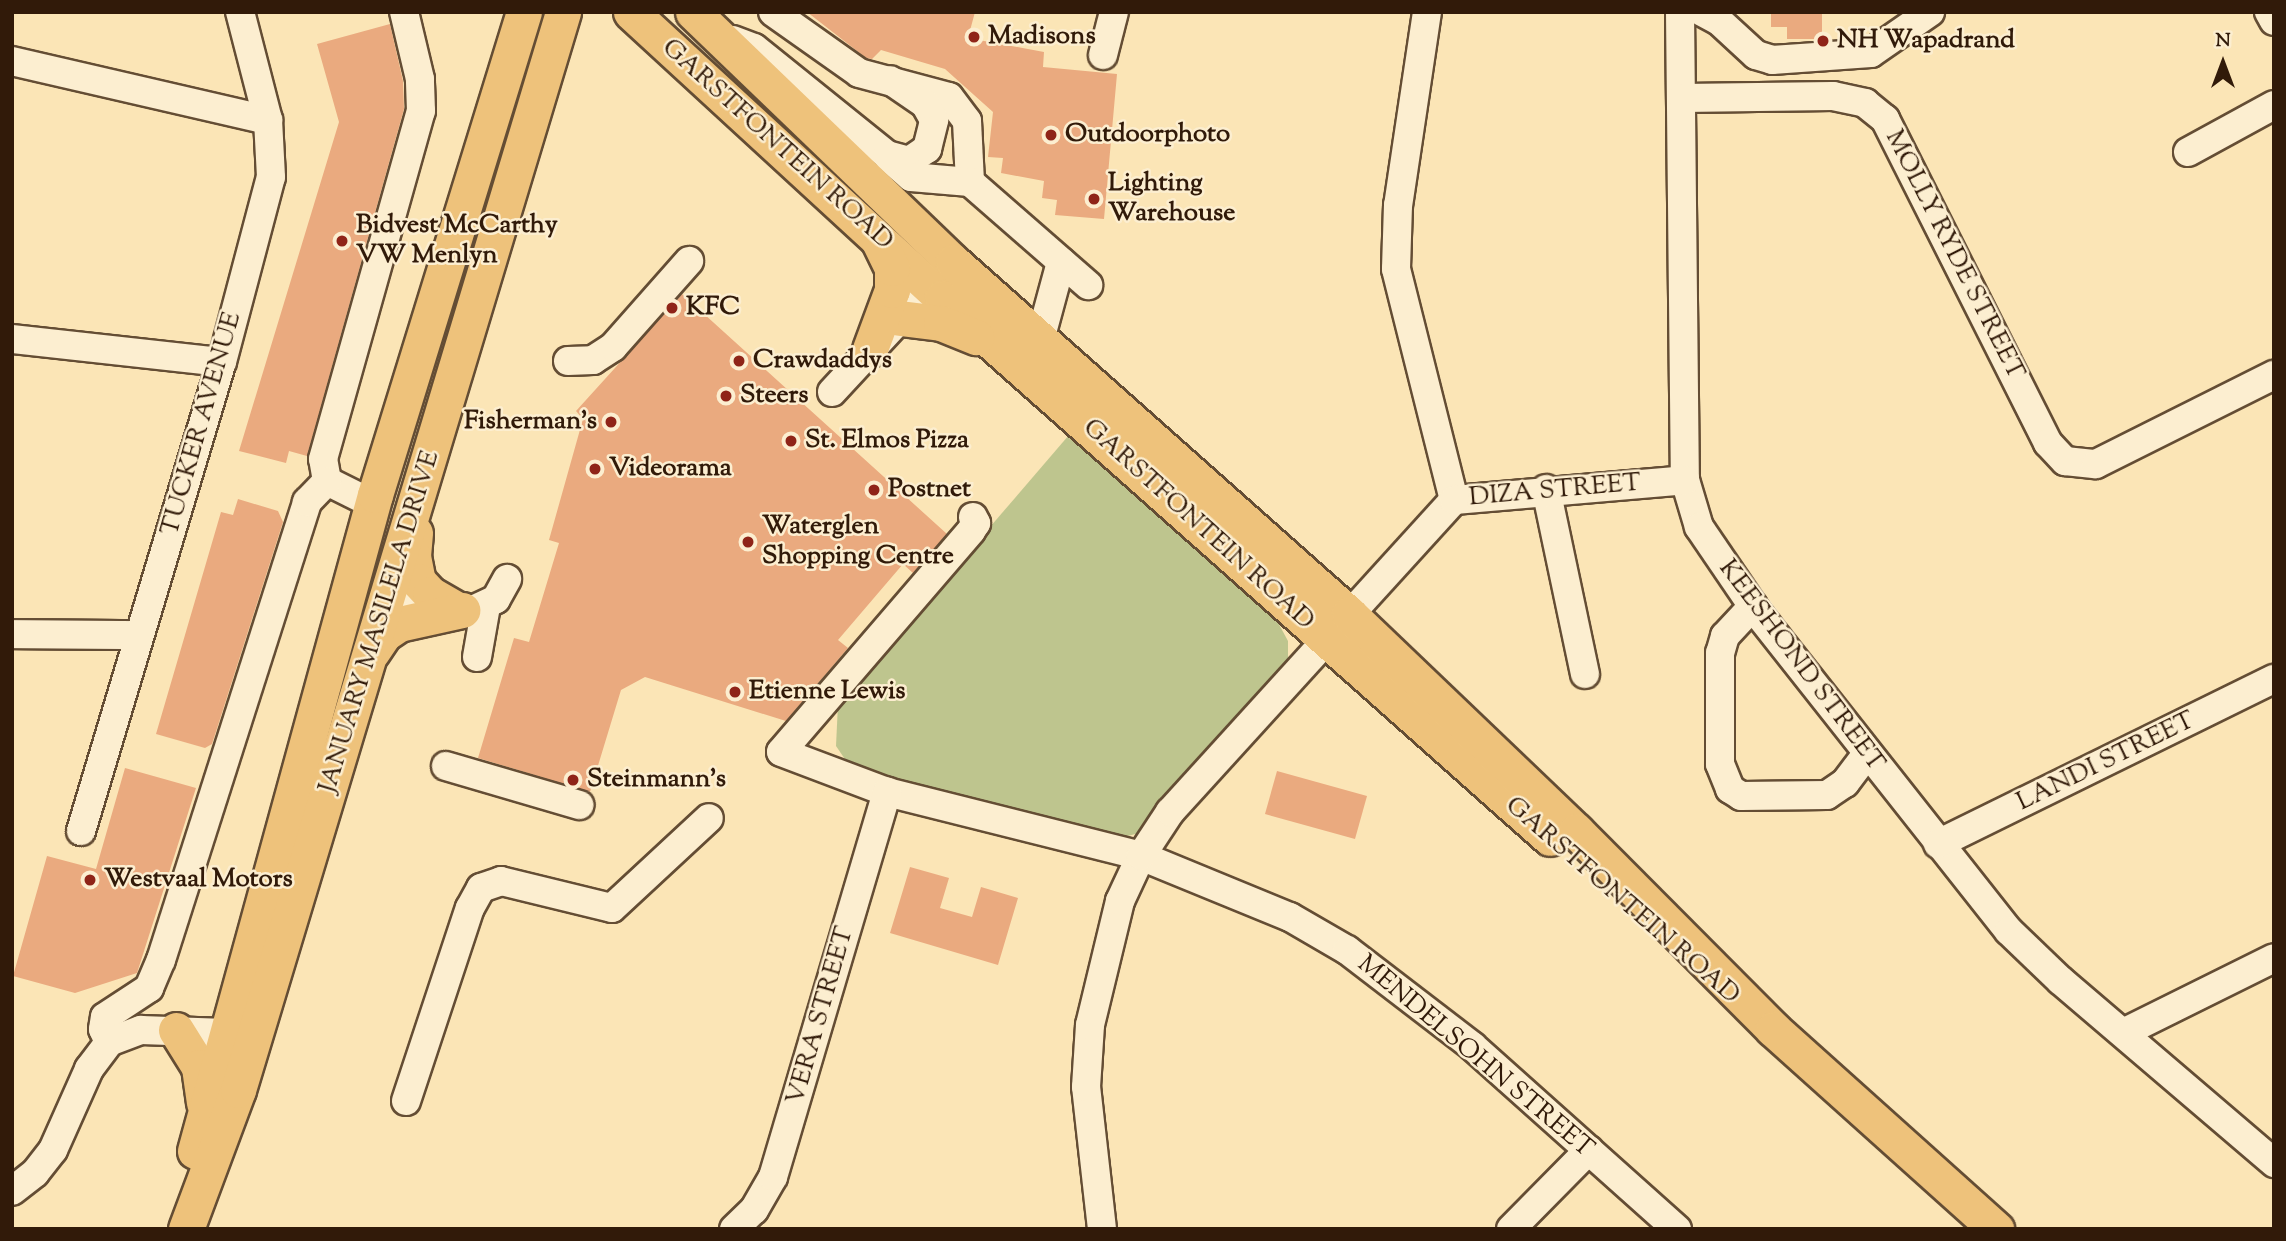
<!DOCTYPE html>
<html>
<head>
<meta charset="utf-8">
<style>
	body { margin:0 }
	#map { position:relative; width:2286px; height:1241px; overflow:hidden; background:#fbe5b6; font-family:"Sorts Mill Goudy",serif }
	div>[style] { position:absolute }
	.green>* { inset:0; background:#bec58e }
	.building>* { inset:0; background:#eaaa7f }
	.roads { filter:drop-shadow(2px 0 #644d34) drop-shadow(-2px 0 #644d34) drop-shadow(0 2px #644d34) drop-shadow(0 -2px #644d34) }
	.minor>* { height:28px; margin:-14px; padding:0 14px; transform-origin:14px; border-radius:14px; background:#fceed0 }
	.major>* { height:35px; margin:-17.5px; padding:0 17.5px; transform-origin:17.5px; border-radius:17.5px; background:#eec27b }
	.dots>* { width:19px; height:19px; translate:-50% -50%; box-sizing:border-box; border:4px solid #fceed0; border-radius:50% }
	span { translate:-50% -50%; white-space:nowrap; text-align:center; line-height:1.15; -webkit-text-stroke:5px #fceed0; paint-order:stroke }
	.poi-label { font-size:26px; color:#311a09; font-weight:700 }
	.left { translate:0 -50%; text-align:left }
	.right { translate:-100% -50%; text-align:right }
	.street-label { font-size:26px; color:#311a09 }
	.frame { position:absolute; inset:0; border:14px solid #311a09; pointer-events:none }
	.north { position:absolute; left:2188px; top:28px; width:70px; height:70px; -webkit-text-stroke:5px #fceed0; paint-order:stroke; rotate:0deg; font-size:19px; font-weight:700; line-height:28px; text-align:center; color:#311a09 }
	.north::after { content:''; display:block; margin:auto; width:24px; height:32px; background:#311a09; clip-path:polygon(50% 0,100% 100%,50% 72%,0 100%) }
</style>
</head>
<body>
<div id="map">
	<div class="green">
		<div style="clip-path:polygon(1069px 435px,1275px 617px,1288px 641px,1288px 661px,1275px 681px,1147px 831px,1116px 839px,851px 768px,836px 746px,838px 704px)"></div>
	</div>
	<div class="building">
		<div style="clip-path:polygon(807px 12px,975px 12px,968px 38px,1044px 52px,1043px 67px,1117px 74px,1104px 219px,1055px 215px,1057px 200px,1042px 198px,1044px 181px,1001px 173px,1003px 158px,988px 157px,993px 112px,945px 69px,881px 50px,872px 59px,866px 58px)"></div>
		<div style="clip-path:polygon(1771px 12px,1822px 12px,1822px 39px,1787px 39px,1787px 27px,1771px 27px)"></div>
		<div style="clip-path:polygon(390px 24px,403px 81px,404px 109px,307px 456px,289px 451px,286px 463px,239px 451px,339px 122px,317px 44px)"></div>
		<div style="clip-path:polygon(682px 294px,947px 534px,913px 573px,903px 564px,838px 640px,848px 648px,786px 721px,645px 677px,621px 690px,590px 792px,478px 758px,514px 638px,529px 642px,559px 543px,549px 540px,583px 419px,576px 411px)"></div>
		<div style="clip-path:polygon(238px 499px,278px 511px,283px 522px,212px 744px,205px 748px,156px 734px,221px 512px,233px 515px)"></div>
		<div style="clip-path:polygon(125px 768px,196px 788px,137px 973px,75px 993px,13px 976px,47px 856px,96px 869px)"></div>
		<div style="clip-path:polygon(1277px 771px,1367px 796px,1355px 839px,1265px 814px)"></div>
		<div style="clip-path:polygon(910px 867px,949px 878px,940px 908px,972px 917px,981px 887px,1018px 898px,998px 965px,890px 933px)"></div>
	</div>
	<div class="roads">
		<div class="minor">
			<div style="left:773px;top:12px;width:105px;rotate:35.3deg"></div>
			<div style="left:859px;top:73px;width:93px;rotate:14.9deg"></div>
			<div style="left:949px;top:97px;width:30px;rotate:53deg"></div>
			<div style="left:967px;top:121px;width:61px;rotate:87.2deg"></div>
			<div style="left:1427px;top:12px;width:195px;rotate:98.5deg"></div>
			<div style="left:1398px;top:205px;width:64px;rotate:91.8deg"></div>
			<div style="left:1396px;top:269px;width:238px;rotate:75.9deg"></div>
			<div style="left:1680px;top:12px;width:468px;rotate:89.4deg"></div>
			<div style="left:1685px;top:480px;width:49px;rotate:73.4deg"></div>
			<div style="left:1699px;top:527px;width:102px;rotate:55.8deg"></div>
			<div style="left:1756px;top:611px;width:408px;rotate:51.7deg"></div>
			<div style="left:2009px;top:931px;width:71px;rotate:43.9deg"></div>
			<div style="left:2060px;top:980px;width:282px;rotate:40.5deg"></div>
			<div style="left:1702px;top:12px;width:19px;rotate:28deg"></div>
			<div style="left:1719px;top:21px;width:50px;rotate:42.6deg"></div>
			<div style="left:1756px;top:55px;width:17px;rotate:17deg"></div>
			<div style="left:1772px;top:60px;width:99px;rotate:-4deg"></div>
			<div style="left:1871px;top:53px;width:72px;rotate:-34.8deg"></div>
			<div style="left:2269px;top:12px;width:10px;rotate:61deg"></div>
			<div style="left:733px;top:40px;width:22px;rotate:21deg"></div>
			<div style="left:754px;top:48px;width:171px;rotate:38.8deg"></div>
			<div style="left:887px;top:155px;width:23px;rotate:15deg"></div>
			<div style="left:909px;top:161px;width:22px;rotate:-34deg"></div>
			<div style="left:927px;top:149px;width:30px;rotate:-76deg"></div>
			<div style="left:934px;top:120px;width:18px;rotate:-119deg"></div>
			<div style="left:925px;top:104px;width:42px;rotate:-145.6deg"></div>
			<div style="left:1103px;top:55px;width:44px;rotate:-75.7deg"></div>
			<div style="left:12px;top:61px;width:263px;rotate:13deg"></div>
			<div style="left:1683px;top:98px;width:150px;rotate:-0.8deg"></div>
			<div style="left:1833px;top:96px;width:33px;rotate:12deg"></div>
			<div style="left:1865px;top:103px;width:26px;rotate:39deg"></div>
			<div style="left:1885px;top:119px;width:363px;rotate:63.3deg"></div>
			<div style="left:2048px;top:443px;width:25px;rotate:47deg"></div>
			<div style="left:2065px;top:461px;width:31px;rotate:6deg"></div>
			<div style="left:2096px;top:464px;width:199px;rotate:-26.6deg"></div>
			<div style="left:2188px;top:152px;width:98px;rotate:-28.7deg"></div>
			<div style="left:889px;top:158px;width:29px;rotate:41deg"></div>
			<div style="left:911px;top:177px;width:59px;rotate:4.8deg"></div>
			<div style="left:970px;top:182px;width:157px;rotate:41.1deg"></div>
			<div style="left:12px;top:339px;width:211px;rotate:6.3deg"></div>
			<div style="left:1040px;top:340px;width:81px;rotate:-74.9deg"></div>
			<div style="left:568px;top:361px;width:25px;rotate:-2deg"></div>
			<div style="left:593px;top:360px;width:24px;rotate:-33deg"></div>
			<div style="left:613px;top:347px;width:115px;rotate:-48.5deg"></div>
			<div style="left:832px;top:392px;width:165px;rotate:-47.2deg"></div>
			<div style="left:1546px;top:489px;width:189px;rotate:78.1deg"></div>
			<div style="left:373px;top:504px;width:51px;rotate:-153.4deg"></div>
			<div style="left:327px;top:481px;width:22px;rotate:-100deg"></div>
			<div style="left:323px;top:459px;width:362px;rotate:-74.3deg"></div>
			<div style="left:421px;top:111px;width:32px;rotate:-92deg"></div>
			<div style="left:420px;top:79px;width:69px;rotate:-103.4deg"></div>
			<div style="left:973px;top:517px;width:7px;rotate:63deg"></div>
			<div style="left:976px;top:523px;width:9px;rotate:122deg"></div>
			<div style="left:971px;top:531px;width:291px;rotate:130.7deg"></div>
			<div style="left:781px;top:752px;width:113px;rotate:20.7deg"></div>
			<div style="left:887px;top:792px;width:262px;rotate:14.1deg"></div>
			<div style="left:1141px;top:856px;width:161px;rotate:22.3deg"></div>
			<div style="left:1290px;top:917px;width:66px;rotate:30.1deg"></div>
			<div style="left:1347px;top:950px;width:158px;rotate:37.5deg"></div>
			<div style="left:1472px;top:1046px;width:275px;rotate:41.8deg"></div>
			<div style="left:389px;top:591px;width:75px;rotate:14.6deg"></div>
			<div style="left:462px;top:610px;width:13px;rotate:-4deg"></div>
			<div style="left:475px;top:609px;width:23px;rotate:-25deg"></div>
			<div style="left:496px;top:599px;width:23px;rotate:-61deg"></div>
			<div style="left:1753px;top:606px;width:41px;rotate:133deg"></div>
			<div style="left:1725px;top:636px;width:18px;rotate:106deg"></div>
			<div style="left:1720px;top:653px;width:111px;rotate:90deg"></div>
			<div style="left:1720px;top:764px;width:27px;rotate:68deg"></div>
			<div style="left:1730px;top:789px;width:13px;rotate:32deg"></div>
			<div style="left:1741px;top:796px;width:86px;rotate:-0.7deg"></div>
			<div style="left:1827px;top:795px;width:22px;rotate:-34deg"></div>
			<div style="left:1845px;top:783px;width:36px;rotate:-53deg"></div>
			<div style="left:12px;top:634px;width:127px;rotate:0.5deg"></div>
			<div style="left:477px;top:657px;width:52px;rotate:-80deg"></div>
			<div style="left:446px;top:766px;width:139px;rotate:16.3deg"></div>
			<div style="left:81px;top:831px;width:490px;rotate:-73.3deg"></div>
			<div style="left:222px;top:362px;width:191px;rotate:-75.2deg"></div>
			<div style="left:271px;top:177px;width:57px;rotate:-93deg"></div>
			<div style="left:268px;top:120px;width:112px;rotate:-104.5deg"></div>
			<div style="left:1938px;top:844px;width:374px;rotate:-26.2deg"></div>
			<div style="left:2125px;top:1032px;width:166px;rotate:-26.4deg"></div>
			<div style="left:109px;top:1042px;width:14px;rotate:-115deg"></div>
			<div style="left:103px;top:1029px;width:12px;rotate:-81deg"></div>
			<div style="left:105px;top:1017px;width:53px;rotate:-33.4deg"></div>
			<div style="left:149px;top:988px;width:30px;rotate:-67deg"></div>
			<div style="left:161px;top:960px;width:481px;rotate:-72.3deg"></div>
			<div style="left:307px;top:502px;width:29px;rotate:-46deg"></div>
			<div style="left:406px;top:1101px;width:203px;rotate:-71.7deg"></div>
			<div style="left:470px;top:908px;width:23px;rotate:-61deg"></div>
			<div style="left:481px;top:888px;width:21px;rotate:-19deg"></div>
			<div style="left:501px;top:881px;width:114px;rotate:13.7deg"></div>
			<div style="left:612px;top:908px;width:132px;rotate:-42.9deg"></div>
			<div style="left:12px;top:1191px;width:29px;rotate:-38deg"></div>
			<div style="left:35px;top:1173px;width:29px;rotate:-52deg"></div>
			<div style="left:53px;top:1150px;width:89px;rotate:-66deg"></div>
			<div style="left:89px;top:1069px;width:34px;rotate:-53deg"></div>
			<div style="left:109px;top:1042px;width:34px;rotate:-21deg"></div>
			<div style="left:141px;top:1030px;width:85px;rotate:2deg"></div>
			<div style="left:734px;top:1229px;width:28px;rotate:-44deg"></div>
			<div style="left:754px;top:1210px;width:38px;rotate:-60deg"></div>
			<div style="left:773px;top:1177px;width:402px;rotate:-73.5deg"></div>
			<div style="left:1102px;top:1229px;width:143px;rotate:-96.4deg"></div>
			<div style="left:1086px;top:1087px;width:62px;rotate:-86.3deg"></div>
			<div style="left:1090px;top:1025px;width:128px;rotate:-76.4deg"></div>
			<div style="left:1120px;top:901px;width:50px;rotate:-65deg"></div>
			<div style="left:1141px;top:856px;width:53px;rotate:-56.6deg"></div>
			<div style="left:1170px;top:812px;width:422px;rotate:-47.7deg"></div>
			<div style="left:1454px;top:500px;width:232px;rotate:-4.9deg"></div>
			<div style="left:1511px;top:1229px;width:111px;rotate:-45.4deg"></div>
		</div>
		<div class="major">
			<div style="left:631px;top:12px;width:423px;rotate:42.6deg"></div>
			<div style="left:942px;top:298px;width:813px;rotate:41.61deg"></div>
			<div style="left:693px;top:12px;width:361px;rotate:43.9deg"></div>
			<div style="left:953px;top:262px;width:530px;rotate:41.63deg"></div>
			<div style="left:1349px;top:614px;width:314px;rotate:43.7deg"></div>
			<div style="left:1576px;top:831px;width:279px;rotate:45.1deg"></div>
			<div style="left:1773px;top:1029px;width:300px;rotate:41.9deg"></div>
			<div style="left:900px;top:318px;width:41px;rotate:7deg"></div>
			<div style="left:941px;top:323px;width:38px;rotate:22deg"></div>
			<div style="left:870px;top:349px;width:63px;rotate:-69.6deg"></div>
			<div style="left:892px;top:290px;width:22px;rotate:-90deg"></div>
			<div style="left:892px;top:268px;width:30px;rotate:-116deg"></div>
			<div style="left:415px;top:533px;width:23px;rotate:95deg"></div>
			<div style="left:413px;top:556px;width:25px;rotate:79deg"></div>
			<div style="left:418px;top:581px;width:18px;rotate:47deg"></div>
			<div style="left:430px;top:594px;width:30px;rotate:30deg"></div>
			<div style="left:372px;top:652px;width:22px;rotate:-56deg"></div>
			<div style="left:384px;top:634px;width:18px;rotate:-34deg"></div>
			<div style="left:399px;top:624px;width:65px;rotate:-12.5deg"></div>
			<div style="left:176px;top:1030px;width:44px;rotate:58.1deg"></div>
			<div style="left:199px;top:1067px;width:36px;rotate:82deg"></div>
			<div style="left:195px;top:1151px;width:680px;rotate:-74.66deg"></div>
			<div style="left:375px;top:495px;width:505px;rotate:-72.86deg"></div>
			<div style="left:186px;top:1229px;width:148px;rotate:-69.5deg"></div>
			<div style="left:238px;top:1090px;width:1126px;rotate:-73.22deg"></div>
		</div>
	</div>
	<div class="dots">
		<div style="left:974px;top:37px;background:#8f2418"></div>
		<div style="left:1823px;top:41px;background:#8f2418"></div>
		<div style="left:1051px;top:135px;background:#8f2418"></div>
		<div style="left:1094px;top:199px;background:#8f2418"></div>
		<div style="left:342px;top:241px;background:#8f2418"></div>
		<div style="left:672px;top:308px;background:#8f2418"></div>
		<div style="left:739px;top:361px;background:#8f2418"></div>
		<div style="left:726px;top:396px;background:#8f2418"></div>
		<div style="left:611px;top:422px;background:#8f2418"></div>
		<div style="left:791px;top:441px;background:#8f2418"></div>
		<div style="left:595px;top:469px;background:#8f2418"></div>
		<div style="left:874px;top:490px;background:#8f2418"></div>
		<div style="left:748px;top:542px;background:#8f2418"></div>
		<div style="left:735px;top:692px;background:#8f2418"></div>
		<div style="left:573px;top:780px;background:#8f2418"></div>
		<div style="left:90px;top:880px;background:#8f2418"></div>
	</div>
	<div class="poi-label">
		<span class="left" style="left:988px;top:37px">Madisons</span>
		<span class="left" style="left:1837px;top:41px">NH Wapadrand</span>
		<span class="left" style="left:1065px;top:135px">Outdoorphoto</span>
		<span class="left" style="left:1108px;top:199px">Lighting<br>Warehouse</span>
		<span class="left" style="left:356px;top:241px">Bidvest McCarthy<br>VW Menlyn</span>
		<span class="left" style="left:686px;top:308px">KFC</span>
		<span class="left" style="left:753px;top:361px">Crawdaddys</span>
		<span class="left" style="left:740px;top:396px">Steers</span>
		<span class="right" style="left:597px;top:422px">Fisherman's</span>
		<span class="left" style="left:805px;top:441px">St. Elmos Pizza</span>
		<span class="left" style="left:609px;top:469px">Videorama</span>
		<span class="left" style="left:888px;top:490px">Postnet</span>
		<span class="left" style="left:762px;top:542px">Waterglen<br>Shopping Centre</span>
		<span class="left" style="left:749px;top:692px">Etienne Lewis</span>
		<span class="left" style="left:587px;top:780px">Steinmann's</span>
		<span class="left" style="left:104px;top:880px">Westvaal Motors</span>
	</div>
	<div class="street-label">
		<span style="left:777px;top:145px;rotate:42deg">GARSTFONTEIN ROAD</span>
		<span style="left:1954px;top:255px;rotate:63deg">MOLLY RYDE STREET</span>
		<span style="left:202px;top:424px;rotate:-74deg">TUCKER AVENUE</span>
		<span style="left:1555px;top:491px;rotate:-5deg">DIZA STREET</span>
		<span style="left:1198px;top:525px;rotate:42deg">GARSTFONTEIN ROAD</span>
		<span style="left:380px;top:622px;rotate:-73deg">JANUARY MASILELA DRIVE</span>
		<span style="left:1801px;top:666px;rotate:53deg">KEESHOND STREET</span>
		<span style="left:2106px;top:762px;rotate:-26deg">LANDI STREET</span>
		<span style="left:1622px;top:901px;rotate:41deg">GARSTFONTEIN ROAD</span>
		<span style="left:821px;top:1016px;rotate:-74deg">VERA STREET</span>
		<span style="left:1475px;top:1057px;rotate:40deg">MENDELSOHN STREET</span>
	</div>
	<div class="frame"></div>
	<div class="north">N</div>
</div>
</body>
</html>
